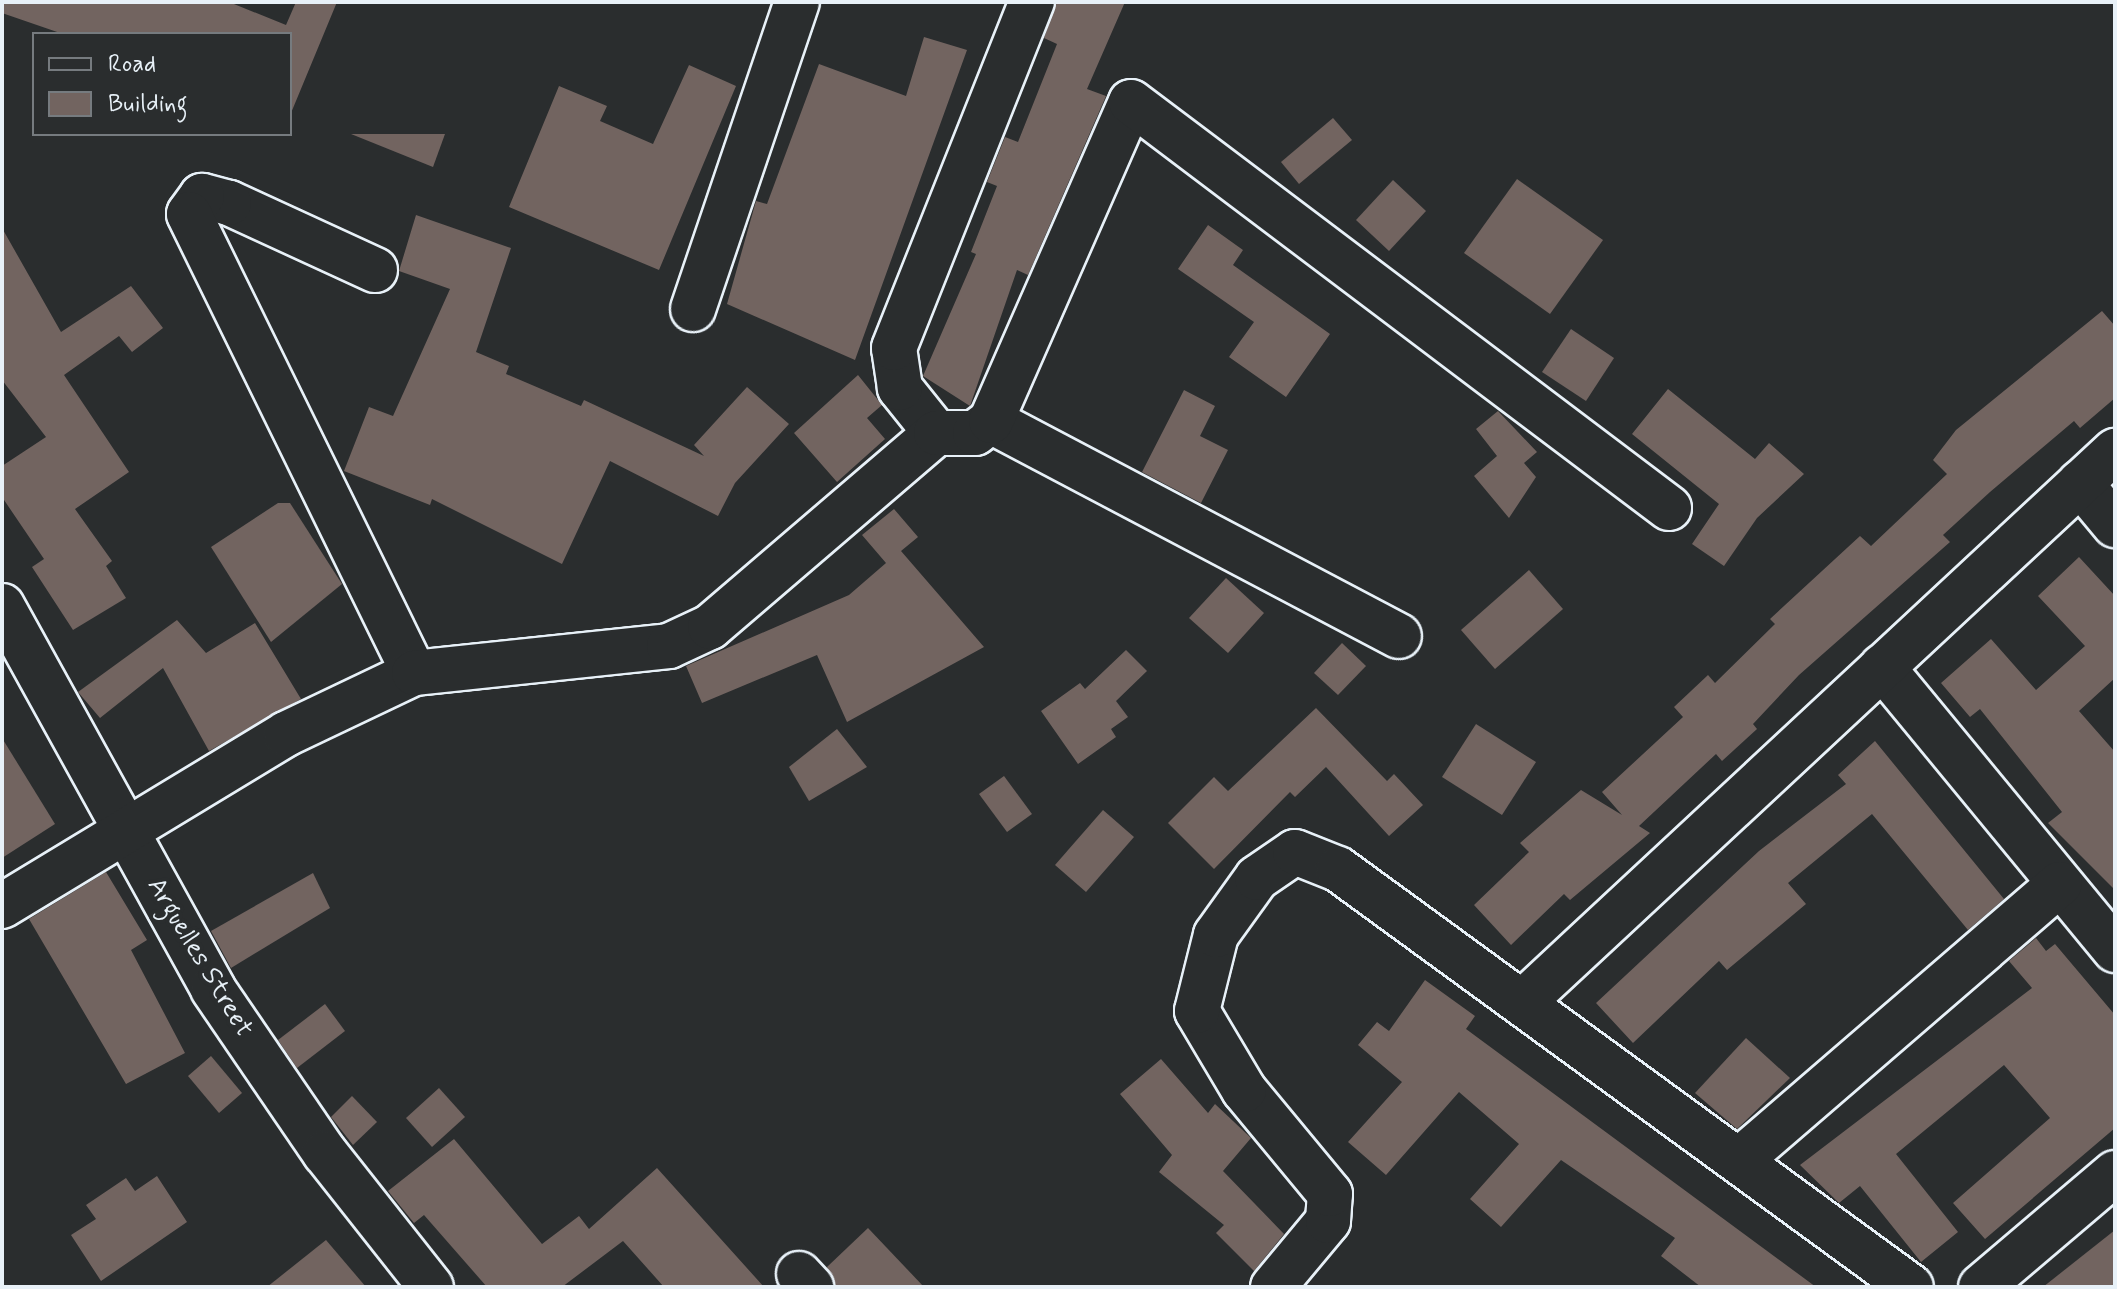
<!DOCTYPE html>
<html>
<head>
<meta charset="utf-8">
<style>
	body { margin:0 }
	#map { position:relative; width:2117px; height:1289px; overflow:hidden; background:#2a2d2e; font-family:Mynerve,sans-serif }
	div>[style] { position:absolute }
	.building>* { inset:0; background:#726460 }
	.roads { filter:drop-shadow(2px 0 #e8f1f8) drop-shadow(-2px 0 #e8f1f8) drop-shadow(0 2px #e8f1f8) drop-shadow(0 -2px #e8f1f8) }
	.minor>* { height:44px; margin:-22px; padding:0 22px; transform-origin:22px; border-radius:22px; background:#2a2d2e }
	span { translate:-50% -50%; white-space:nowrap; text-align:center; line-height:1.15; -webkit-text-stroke:8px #2a2d2e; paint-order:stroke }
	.street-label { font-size:26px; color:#e8f1f8 }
	.frame { position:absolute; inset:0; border:4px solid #e8f1f8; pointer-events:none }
	.legend { position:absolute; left:32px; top:32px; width:260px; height:104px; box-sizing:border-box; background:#2a2d2e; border:2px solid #767b7f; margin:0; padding:10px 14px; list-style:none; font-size:24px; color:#e8f1f8 }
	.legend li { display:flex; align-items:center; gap:16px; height:40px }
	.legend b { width:40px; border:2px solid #767b7f }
</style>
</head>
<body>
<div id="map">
	<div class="building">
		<div style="clip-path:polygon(2px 2px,229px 2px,286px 25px,296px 2px,337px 2px,291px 113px,290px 34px,63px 34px,2px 13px)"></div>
		<div style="clip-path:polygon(1056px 2px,1125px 2px,1087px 89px,1106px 96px,1028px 275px,1017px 270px,970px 406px,923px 376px,976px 254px,971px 252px,997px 186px,987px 182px,1005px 137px,1018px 142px,1057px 44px,1044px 38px)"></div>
		<div style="clip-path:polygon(924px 37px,967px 50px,855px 360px,727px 304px,756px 201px,767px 204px,819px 64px,906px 96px)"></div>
		<div style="clip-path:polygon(689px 65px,736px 86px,659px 270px,509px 207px,559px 86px,607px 106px,600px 121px,653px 144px)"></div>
		<div style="clip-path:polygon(1333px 118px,1352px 140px,1299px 184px,1281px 162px)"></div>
		<div style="clip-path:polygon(351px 134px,445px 134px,433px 167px)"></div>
		<div style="clip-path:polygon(1517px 179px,1603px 240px,1550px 314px,1464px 253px)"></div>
		<div style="clip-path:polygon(1393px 180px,1426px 211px,1389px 251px,1356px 220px)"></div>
		<div style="clip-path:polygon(416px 215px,511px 248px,476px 352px,509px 366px,506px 374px,581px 406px,584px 400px,704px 456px,694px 445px,747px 387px,789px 424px,735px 483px,718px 516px,610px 461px,562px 564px,432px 499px,430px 505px,344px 471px,369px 407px,393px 416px,450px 289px,399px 271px)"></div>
		<div style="clip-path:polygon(1208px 225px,1243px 250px,1233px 265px,1330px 334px,1286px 397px,1229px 357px,1254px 322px,1178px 269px)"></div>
		<div style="clip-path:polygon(2px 228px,61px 332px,131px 286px,163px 328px,132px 352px,119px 336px,64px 375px,129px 472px,75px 509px,112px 561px,106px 566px,126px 598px,73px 630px,32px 567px,44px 559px,2px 497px,2px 466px,46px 437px,2px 380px)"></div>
		<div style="clip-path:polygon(2102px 311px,2115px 326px,2115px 398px,2080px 428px,2074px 421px,1990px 492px,1943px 535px,1950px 542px,1799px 675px,1753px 724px,1757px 729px,1722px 761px,1716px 754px,1639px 826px,1650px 833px,1570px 900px,1564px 894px,1511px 945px,1474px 905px,1529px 852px,1520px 843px,1581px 790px,1622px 815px,1602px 792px,1683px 717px,1674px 707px,1708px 675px,1715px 683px,1775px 624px,1770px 619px,1860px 536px,1871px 546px,1947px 474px,1933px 460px,1956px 430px)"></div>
		<div style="clip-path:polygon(1571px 329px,1614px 358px,1586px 401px,1542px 372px)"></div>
		<div style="clip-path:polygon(858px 375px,882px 405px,867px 418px,885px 439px,837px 482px,794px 433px)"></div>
		<div style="clip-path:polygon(1668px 389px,1755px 459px,1769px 443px,1804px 474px,1757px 518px,1724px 566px,1692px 544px,1719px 504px,1632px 434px)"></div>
		<div style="clip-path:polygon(1184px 390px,1215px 406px,1200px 436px,1228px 450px,1201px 503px,1142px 472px)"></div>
		<div style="clip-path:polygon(1498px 411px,1537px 452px,1524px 463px,1536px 477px,1509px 518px,1474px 476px,1497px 456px,1476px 429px)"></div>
		<div style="clip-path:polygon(278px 503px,290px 503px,342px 584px,271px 642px,211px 547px)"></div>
		<div style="clip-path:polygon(894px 509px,918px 537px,901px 551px,984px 647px,847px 722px,817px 655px,702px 703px,686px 666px,849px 595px,886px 563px,862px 535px)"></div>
		<div style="clip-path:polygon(2079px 557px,2115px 596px,2115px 678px,2079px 711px,2115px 752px,2115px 890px,2048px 823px,2062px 812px,1980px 709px,1970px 717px,1941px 683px,1991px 639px,2036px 690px,2085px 646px,2038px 596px)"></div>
		<div style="clip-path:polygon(1529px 570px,1563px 609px,1495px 669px,1461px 630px)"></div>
		<div style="clip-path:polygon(1226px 578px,1264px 613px,1228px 653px,1189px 618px)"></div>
		<div style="clip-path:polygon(177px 620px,206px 653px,255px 623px,301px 699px,209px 751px,163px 668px,100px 718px,78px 692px)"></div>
		<div style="clip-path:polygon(1342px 643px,1366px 666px,1338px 695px,1314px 673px)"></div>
		<div style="clip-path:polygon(1126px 650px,1147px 671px,1116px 701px,1128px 717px,1111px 729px,1116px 737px,1078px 764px,1041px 711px,1080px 683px,1085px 689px)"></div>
		<div style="clip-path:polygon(1316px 708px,1387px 781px,1394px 774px,1423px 805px,1389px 836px,1326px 767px,1295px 797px,1290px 792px,1214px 869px,1168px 823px,1214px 777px,1228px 791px)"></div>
		<div style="clip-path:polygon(1476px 724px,1536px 762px,1502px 815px,1442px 777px)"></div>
		<div style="clip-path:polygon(837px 729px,867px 767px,809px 801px,789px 767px)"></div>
		<div style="clip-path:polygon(2px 738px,55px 824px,2px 858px)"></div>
		<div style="clip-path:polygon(1875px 741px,2004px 899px,1968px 930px,1872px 814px,1788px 883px,1806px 904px,1727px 970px,1719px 961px,1633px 1043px,1596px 1003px,1759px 851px,1846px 784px,1838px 775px)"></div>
		<div style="clip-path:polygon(1004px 776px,1032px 814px,1007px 832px,979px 794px)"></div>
		<div style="clip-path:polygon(1103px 810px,1134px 837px,1086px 892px,1055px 865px)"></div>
		<div style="clip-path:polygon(106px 872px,147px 940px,131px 950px,185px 1053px,126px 1084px,29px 919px)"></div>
		<div style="clip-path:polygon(313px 873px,330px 908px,231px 968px,211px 931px)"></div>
		<div style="clip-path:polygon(2036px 938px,2046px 951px,2055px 944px,2115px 1015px,2115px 1128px,1985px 1239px,1953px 1203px,2050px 1118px,2004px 1065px,1896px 1154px,1958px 1232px,1921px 1262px,1860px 1186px,1839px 1203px,1800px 1165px,2032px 988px,2009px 961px)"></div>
		<div style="clip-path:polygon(1425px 980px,1475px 1016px,1466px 1029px,1816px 1287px,1701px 1287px,1661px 1256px,1675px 1238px,1561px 1160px,1501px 1227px,1470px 1199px,1519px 1144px,1459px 1092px,1386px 1175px,1348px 1142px,1402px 1082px,1358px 1045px,1377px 1022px,1389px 1031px)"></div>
		<div style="clip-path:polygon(325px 1004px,345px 1031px,297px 1068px,278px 1040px)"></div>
		<div style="clip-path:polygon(1746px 1038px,1790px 1078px,1737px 1129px,1695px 1093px)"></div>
		<div style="clip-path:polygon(211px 1056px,242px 1093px,219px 1113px,188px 1076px)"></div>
		<div style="clip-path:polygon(1161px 1059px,1208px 1113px,1215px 1104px,1251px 1138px,1223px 1171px,1284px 1234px,1254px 1271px,1216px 1233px,1224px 1225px,1159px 1172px,1172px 1155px,1120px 1094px)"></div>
		<div style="clip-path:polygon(439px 1088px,465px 1117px,432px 1147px,406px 1118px)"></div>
		<div style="clip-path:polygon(352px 1096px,377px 1122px,353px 1145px,331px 1117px)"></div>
		<div style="clip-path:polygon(454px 1139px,542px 1244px,579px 1216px,589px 1229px,657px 1168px,764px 1287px,664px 1287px,623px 1241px,562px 1287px,487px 1287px,424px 1215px,414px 1223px,388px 1191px)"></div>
		<div style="clip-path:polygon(157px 1176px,187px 1222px,101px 1281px,71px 1235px,96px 1219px,86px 1205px,126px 1178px,135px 1191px)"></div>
		<div style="clip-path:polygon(868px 1228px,924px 1287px,835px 1287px,827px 1267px)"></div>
		<div style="clip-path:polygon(2115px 1230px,2115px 1287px,2043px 1287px)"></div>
		<div style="clip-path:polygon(326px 1240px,366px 1287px,267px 1287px)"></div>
	</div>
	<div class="roads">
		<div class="minor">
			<div style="left:375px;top:270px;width:161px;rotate:-155.3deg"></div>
			<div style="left:229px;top:203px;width:28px;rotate:-165deg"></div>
			<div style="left:202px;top:196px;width:22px;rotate:126deg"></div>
			<div style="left:189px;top:214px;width:511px;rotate:63.89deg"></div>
			<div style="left:693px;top:309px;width:324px;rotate:-71.3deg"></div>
			<div style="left:991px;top:421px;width:461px;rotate:27.8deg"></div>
			<div style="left:936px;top:433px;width:58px;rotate:-128.7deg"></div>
			<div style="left:900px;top:388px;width:40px;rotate:-98.5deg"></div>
			<div style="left:894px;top:348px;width:373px;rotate:-68.3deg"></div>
			<div style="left:2080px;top:483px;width:55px;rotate:50.2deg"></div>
			<div style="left:2px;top:606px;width:437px;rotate:61.1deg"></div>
			<div style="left:213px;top:989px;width:199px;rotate:55.7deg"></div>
			<div style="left:325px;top:1153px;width:171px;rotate:51.7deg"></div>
			<div style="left:1882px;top:667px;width:367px;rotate:50.5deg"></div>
			<div style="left:2px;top:906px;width:332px;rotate:-31.2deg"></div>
			<div style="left:286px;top:734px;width:142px;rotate:-25.5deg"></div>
			<div style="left:414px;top:673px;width:256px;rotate:-6deg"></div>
			<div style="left:669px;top:646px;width:45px;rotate:-24.9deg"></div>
			<div style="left:710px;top:627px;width:298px;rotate:-40.6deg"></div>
			<div style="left:936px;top:433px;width:39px"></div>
			<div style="left:975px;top:433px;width:20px;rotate:-37deg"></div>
			<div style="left:991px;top:421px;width:348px;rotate:-66.3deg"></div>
			<div style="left:1131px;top:102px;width:674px;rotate:37.04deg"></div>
			<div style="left:1523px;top:1002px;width:809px;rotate:-42.95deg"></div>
			<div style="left:1741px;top:1159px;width:421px;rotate:-40.8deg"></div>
			<div style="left:799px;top:1274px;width:18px;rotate:47deg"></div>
			<div style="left:1273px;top:1287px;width:86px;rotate:-50.2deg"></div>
			<div style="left:1328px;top:1221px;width:27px;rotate:-86deg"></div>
			<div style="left:1330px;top:1194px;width:135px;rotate:-129.6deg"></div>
			<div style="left:1244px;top:1090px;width:92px;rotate:-120.7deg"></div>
			<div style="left:1197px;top:1011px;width:78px;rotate:-76deg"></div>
			<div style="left:1216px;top:935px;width:70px;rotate:-54.3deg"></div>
			<div style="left:1257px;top:878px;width:46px;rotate:-34.4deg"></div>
			<div style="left:1295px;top:852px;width:46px;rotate:21.6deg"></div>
			<div style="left:1338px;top:869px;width:709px;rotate:36.11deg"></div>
			<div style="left:1981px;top:1287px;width:176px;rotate:-40.4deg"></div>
		</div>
	</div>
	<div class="street-label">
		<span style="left:199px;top:958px;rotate:59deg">Arguelles Street</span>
	</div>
	<div class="frame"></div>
	<ul class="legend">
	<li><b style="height:10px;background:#2a2d2e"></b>Road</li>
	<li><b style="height:22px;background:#726460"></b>Building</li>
	</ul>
</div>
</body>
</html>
